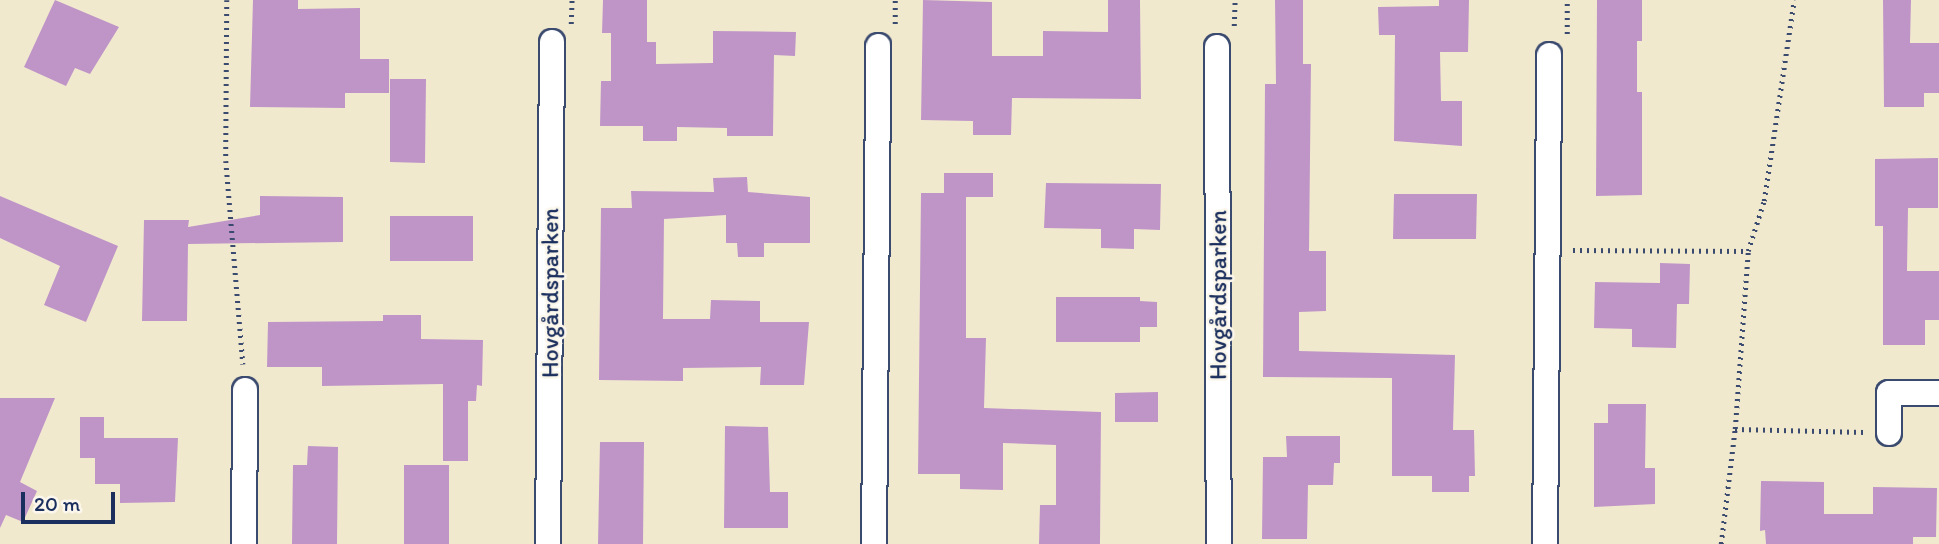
<!DOCTYPE html>
<html>
<head>
<meta charset="utf-8">
<style>
	body { margin:0 }
	#map { position:relative; width:1939px; height:544px; overflow:hidden; background:#f1e9ce; font-family:Itim,sans-serif }
	div>[style] { position:absolute }
	.building>* { inset:0; background:#bf95c8 }
	.path>* { height:4.5px; margin-top:-2.25px; transform-origin:0; background:repeating-linear-gradient(90deg,#3b4b6f 0 2px,transparent 0 7px) }
	.roads { filter:drop-shadow(2px 0 #3b4b6f) drop-shadow(-2px 0 #3b4b6f) drop-shadow(0 2px #3b4b6f) drop-shadow(0 -2px #3b4b6f) }
	.street>* { height:24px; margin:-12px; padding:0 12px; transform-origin:12px; border-radius:12px; background:#fff }
	span { translate:-50% -50%; white-space:nowrap; text-align:center; line-height:1.15; -webkit-text-stroke:5px #fbf7ec; paint-order:stroke }
	.street-label { font-size:24px; color:#1b2f5e }
	.scale { position:absolute; left:21px; top:492px; width:94px; height:32px; box-sizing:border-box; border:4px solid #1b2f5e; border-top:0; padding-left:9px; font-size:21px; line-height:24px; white-space:nowrap; color:#1b2f5e; -webkit-text-stroke:5px #fbf7ec; paint-order:stroke }
</style>
</head>
<body>
<div id="map">
	<div class="building">
		<div style="clip-path:polygon(55px 0,119px 27px,90px 74px,75px 68px,66px 86px,24px 67px)"></div>
		<div style="clip-path:polygon(253px 0,298px 0,298px 9px,360px 8px,360px 59px,389px 59px,389px 93px,345px 93px,345px 108px,250px 107px)"></div>
		<div style="clip-path:polygon(603px 0,647px 0,647px 42px,656px 42px,656px 64px,713px 63px,713px 31px,796px 32px,795px 56px,774px 55px,773px 136px,727px 136px,727px 128px,677px 127px,677px 141px,643px 141px,643px 126px,600px 126px,601px 81px,611px 81px,611px 33px,602px 33px)"></div>
		<div style="clip-path:polygon(923px 0,992px 2px,992px 56px,1043px 56px,1043px 31px,1108px 32px,1108px 0,1140px 0,1141px 99px,1012px 98px,1011px 135px,973px 135px,973px 121px,921px 120px)"></div>
		<div style="clip-path:polygon(1275px 0,1303px 0,1303px 64px,1311px 64px,1309px 251px,1326px 251px,1326px 311px,1299px 312px,1299px 351px,1455px 355px,1453px 430px,1474px 430px,1475px 476px,1469px 476px,1469px 492px,1432px 492px,1432px 476px,1392px 476px,1392px 378px,1263px 377px,1265px 84px,1276px 84px)"></div>
		<div style="clip-path:polygon(1439px 0,1469px 0,1468px 52px,1440px 52px,1441px 101px,1462px 101px,1462px 146px,1394px 141px,1395px 35px,1379px 35px,1378px 7px,1439px 6px)"></div>
		<div style="clip-path:polygon(1597px 0,1642px 0,1642px 41px,1637px 41px,1637px 92px,1642px 92px,1642px 195px,1596px 196px)"></div>
		<div style="clip-path:polygon(1883px 0,1911px 0,1910px 43px,1939px 43px,1939px 93px,1924px 93px,1924px 107px,1884px 107px)"></div>
		<div style="clip-path:polygon(390px 79px,426px 79px,425px 163px,390px 162px)"></div>
		<div style="clip-path:polygon(1938px 158px,1938px 208px,1908px 208px,1907px 271px,1939px 271px,1939px 320px,1925px 320px,1925px 345px,1883px 345px,1883px 226px,1875px 226px,1875px 159px)"></div>
		<div style="clip-path:polygon(944px 173px,993px 173px,993px 197px,966px 197px,966px 338px,986px 338px,984px 408px,1101px 412px,1100px 544px,1039px 544px,1040px 505px,1056px 505px,1056px 445px,1003px 443px,1003px 490px,960px 489px,960px 474px,918px 474px,921px 193px,944px 193px)"></div>
		<div style="clip-path:polygon(747px 177px,748px 192px,810px 197px,810px 243px,764px 243px,764px 257px,738px 257px,737px 243px,726px 243px,726px 215px,664px 219px,663px 319px,710px 319px,711px 300px,760px 301px,760px 322px,809px 322px,804px 385px,760px 385px,761px 367px,683px 368px,683px 381px,599px 380px,601px 208px,632px 208px,631px 191px,714px 192px,713px 178px)"></div>
		<div style="clip-path:polygon(1046px 183px,1161px 184px,1160px 230px,1134px 229px,1134px 249px,1101px 248px,1101px 229px,1044px 228px)"></div>
		<div style="clip-path:polygon(1394px 194px,1477px 194px,1476px 239px,1393px 239px)"></div>
		<div style="clip-path:polygon(0 196px,118px 246px,86px 322px,44px 305px,60px 266px,0 238px)"></div>
		<div style="clip-path:polygon(260px 196px,343px 197px,343px 242px,188px 244px,187px 321px,142px 321px,144px 220px,189px 220px,188px 227px,260px 215px)"></div>
		<div style="clip-path:polygon(390px 216px,473px 216px,473px 261px,390px 261px)"></div>
		<div style="clip-path:polygon(1660px 263px,1690px 264px,1689px 304px,1677px 304px,1676px 348px,1632px 347px,1632px 329px,1594px 328px,1595px 282px,1660px 283px)"></div>
		<div style="clip-path:polygon(1056px 297px,1140px 297px,1140px 301px,1157px 302px,1157px 327px,1140px 327px,1140px 342px,1056px 342px)"></div>
		<div style="clip-path:polygon(383px 315px,421px 315px,421px 339px,483px 340px,482px 386px,477px 385px,476px 401px,468px 401px,468px 461px,443px 461px,443px 384px,322px 386px,322px 367px,267px 367px,268px 322px,383px 321px)"></div>
		<div style="clip-path:polygon(1158px 392px,1158px 422px,1115px 422px,1115px 393px)"></div>
		<div style="clip-path:polygon(0 398px,55px 398px,20px 482px,37px 491px,23px 522px,6px 515px,0 528px)"></div>
		<div style="clip-path:polygon(1608px 404px,1646px 404px,1645px 468px,1655px 468px,1655px 504px,1594px 507px,1594px 423px,1608px 423px)"></div>
		<div style="clip-path:polygon(80px 417px,104px 417px,104px 438px,178px 438px,175px 502px,120px 503px,120px 484px,95px 484px,95px 458px,80px 458px)"></div>
		<div style="clip-path:polygon(725px 426px,768px 427px,770px 492px,788px 492px,788px 528px,724px 528px)"></div>
		<div style="clip-path:polygon(1286px 436px,1340px 436px,1340px 463px,1334px 463px,1333px 485px,1308px 485px,1307px 539px,1262px 539px,1263px 457px,1287px 457px)"></div>
		<div style="clip-path:polygon(600px 442px,644px 442px,643px 544px,598px 544px)"></div>
		<div style="clip-path:polygon(308px 446px,338px 447px,337px 544px,292px 544px,293px 465px,307px 465px)"></div>
		<div style="clip-path:polygon(404px 465px,449px 465px,449px 544px,404px 544px)"></div>
		<div style="clip-path:polygon(1761px 481px,1824px 482px,1824px 514px,1873px 514px,1873px 487px,1937px 488px,1936px 537px,1913px 537px,1913px 544px,1766px 544px,1765px 530px,1760px 531px)"></div>
	</div>
	<div class="path">
		<div style="left:227px;top:0;width:161px;rotate:90.4deg"></div>
		<div style="left:226px;top:161px;width:204px;rotate:85.2deg"></div>
		<div style="left:571px;top:24px;width:24px;rotate:-88deg"></div>
		<div style="left:895px;top:24px;width:24px;rotate:-90deg"></div>
		<div style="left:1234px;top:26px;width:26px;rotate:-88deg"></div>
		<div style="left:1567px;top:34px;width:34px;rotate:-90deg"></div>
		<div style="left:1573px;top:250px;width:175px;rotate:0.3deg"></div>
		<div style="left:1735px;top:429px;width:129px;rotate:1.3deg"></div>
		<div style="left:1721px;top:544px;width:116px;rotate:-83.1deg"></div>
		<div style="left:1735px;top:429px;width:178px;rotate:-85.8deg"></div>
		<div style="left:1748px;top:251px;width:52px;rotate:-72.3deg"></div>
		<div style="left:1764px;top:201px;width:203px;rotate:-81.5deg"></div>
	</div>
	<div class="roads">
		<div class="street">
			<div style="left:1217px;top:47px;width:497px;rotate:89.8deg"></div>
			<div style="left:1889px;top:433px;width:40px;rotate:-90deg"></div>
			<div style="left:1889px;top:393px;width:50px"></div>
			<div style="left:244px;top:544px;width:154px;rotate:-89.6deg"></div>
			<div style="left:548px;top:544px;width:502px;rotate:-89.54deg"></div>
			<div style="left:874px;top:544px;width:498px;rotate:-89.5deg"></div>
			<div style="left:1545px;top:544px;width:489px;rotate:-89.5deg"></div>
		</div>
	</div>
	<div class="street-label">
		<span style="left:550px;top:293px;rotate:-90deg">Hovgårdsparken</span>
		<span style="left:1218px;top:295px;rotate:-90deg">Hovgårdsparken</span>
	</div>
	<div class="scale">20 m</div>
</div>
</body>
</html>
